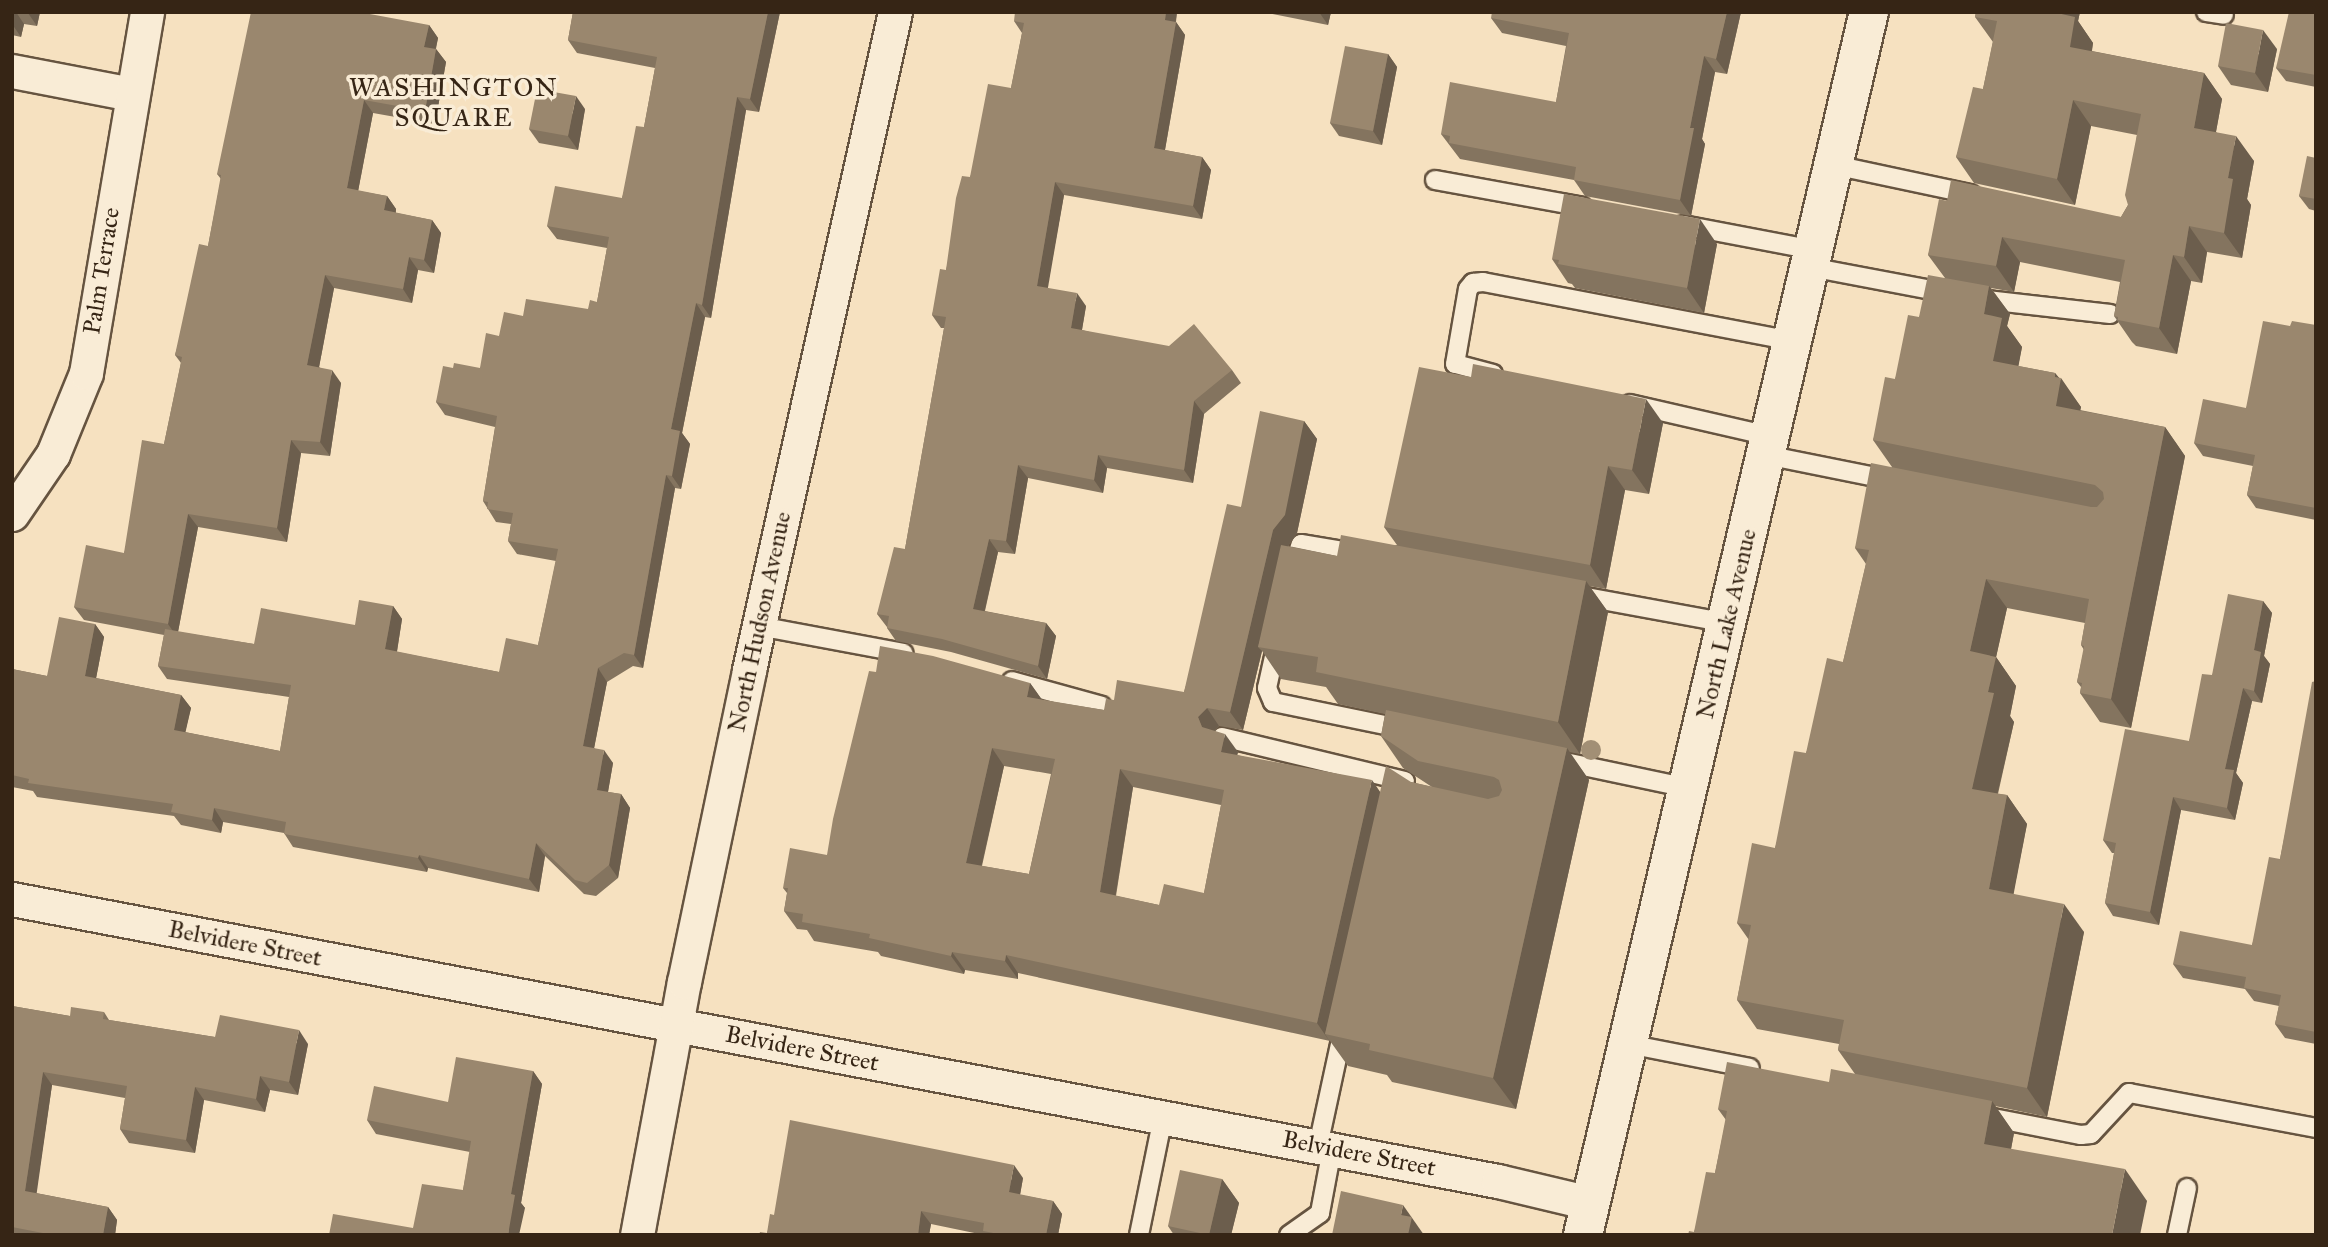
<!DOCTYPE html>
<html>
<head>
<meta charset="utf-8">
<style>
	body { margin:0 }
	#map { position:relative; width:2328px; height:1247px; overflow:hidden; background:#f6e1c0; font-family:"IM FELL Great Primer",serif }
	div>[style] { position:absolute }
	.roads { filter:drop-shadow(2px 0 #665440) drop-shadow(-2px 0 #665440) drop-shadow(0 2px #665440) drop-shadow(0 -2px #665440) }
	.lane>* { height:18px; margin:-9px; padding:0 9px; transform-origin:9px; border-radius:9px; background:#f9ecd6 }
	.street>* { height:33px; margin:-16.5px; padding:0 16.5px; transform-origin:16.5px; border-radius:16.5px; background:#f9ecd6 }
	.secondary>* { height:38px; margin:-19px; padding:0 19px; transform-origin:19px; border-radius:19px; background:#f9ecd6 }
	.trees>* { width:20px; height:20px; margin:-10px; border-radius:50%; background:#a28f75 }
	.wall>* { inset:0; background:#84745f }
	.shaded-wall>* { inset:0; background:#6c5e4d }
	.building>* { inset:0; background:#9a876e }
	span { translate:-50% -50%; white-space:nowrap; text-align:center; line-height:1.15; -webkit-text-stroke:7px #f9ecd6; paint-order:stroke }
	.street-label { font-size:24px; color:#362515 }
	.neighbourhood-label { font-size:26px; color:#362515; letter-spacing:2px }
	.frame { position:absolute; inset:0; border:14px solid #362515; pointer-events:none }
</style>
</head>
<body>
<div id="map">
	<div class="roads">
		<div class="lane">
			<div style="left:2206px;top:12px;width:18px;rotate:9deg"></div>
			<div style="left:1834px;top:165px;width:140px;rotate:12deg"></div>
			<div style="left:1435px;top:180px;width:150px;rotate:10.3deg"></div>
			<div style="left:1683px;top:225px;width:133px;rotate:10.8deg"></div>
			<div style="left:1810px;top:267px;width:139px;rotate:10.7deg"></div>
			<div style="left:1978px;top:299px;width:133px;rotate:6.5deg"></div>
			<div style="left:1493px;top:374px;width:39px;rotate:-165deg"></div>
			<div style="left:1455px;top:364px;width:76px;rotate:-80.2deg"></div>
			<div style="left:1468px;top:289px;width:8px;rotate:-50deg"></div>
			<div style="left:1473px;top:283px;width:10px;rotate:-6deg"></div>
			<div style="left:1483px;top:282px;width:315px;rotate:10.8deg"></div>
			<div style="left:1630px;top:404px;width:144px;rotate:12.9deg"></div>
			<div style="left:1766px;top:455px;width:126px;rotate:11.4deg"></div>
			<div style="left:1292px;top:571px;width:28px;rotate:-72deg"></div>
			<div style="left:1301px;top:544px;width:62px;rotate:9.3deg"></div>
			<div style="left:1575px;top:595px;width:155px;rotate:10.4deg"></div>
			<div style="left:759px;top:626px;width:147px;rotate:10.6deg"></div>
			<div style="left:1277px;top:643px;width:46px;rotate:102.5deg"></div>
			<div style="left:1267px;top:688px;width:15px;rotate:67deg"></div>
			<div style="left:1273px;top:702px;width:134px;rotate:11.6deg"></div>
			<div style="left:1012px;top:681px;width:93px;rotate:15.5deg"></div>
			<div style="left:1222px;top:737px;width:188px;rotate:13.5deg"></div>
			<div style="left:1555px;top:760px;width:136px;rotate:11.9deg"></div>
			<div style="left:1628px;top:1044px;width:124px;rotate:11.1deg"></div>
			<div style="left:1983px;top:1116px;width:100px;rotate:11deg"></div>
			<div style="left:2081px;top:1135px;width:10px;rotate:-6deg"></div>
			<div style="left:2091px;top:1134px;width:56px;rotate:-47.2deg"></div>
			<div style="left:2129px;top:1093px;width:190px;rotate:10.6deg"></div>
			<div style="left:1318px;top:1146px;width:119px;rotate:-77.8deg"></div>
			<div style="left:1139px;top:1235px;width:120px;rotate:-78.5deg"></div>
			<div style="left:1289px;top:1235px;width:38px;rotate:-35deg"></div>
			<div style="left:1320px;top:1213px;width:65px;rotate:-79.4deg"></div>
			<div style="left:2177px;top:1235px;width:48px;rotate:-78deg"></div>
		</div>
		<div class="street">
			<div style="left:12px;top:71px;width:121px;rotate:10.9deg"></div>
			<div style="left:12px;top:514px;width:73px;rotate:-55.7deg"></div>
			<div style="left:53px;top:454px;width:87px;rotate:-67.8deg"></div>
			<div style="left:86px;top:373px;width:366px;rotate:-80.4deg"></div>
			<div style="left:12px;top:899px;width:1513px;rotate:10.75deg"></div>
			<div style="left:1498px;top:1181px;width:95px;rotate:13.4deg"></div>
			<div style="left:637px;top:1235px;width:257px;rotate:-79.5deg"></div>
			<div style="left:684px;top:982px;width:319px;rotate:-78.2deg"></div>
			<div style="left:749px;top:670px;width:674px;rotate:-77.49deg"></div>
		</div>
		<div class="secondary">
			<div style="left:1583px;top:1235px;width:1256px;rotate:-76.84deg"></div>
		</div>
	</div>
	<div class="trees">
		<div style="left:1591px;top:750px"></div>
	</div>
	<div class="wall">
		<div style="clip-path:polygon(12px 12px,40px 12px,37px 26px,24px 24px,21px 37px,12px 35px)"></div>
		<div style="clip-path:polygon(573px 12px,780px 12px,759px 112px,746px 110px,711px 318px,705px 317px,682px 433px,690px 444px,681px 489px,675px 488px,643px 668px,633px 666px,607px 682px,594px 748px,613px 763px,608px 792px,621px 794px,630px 808px,618px 878px,596px 896px,584px 894px,545px 856px,539px 892px,428px 868px,427px 872px,293px 847px,284px 833px,223px 822px,221px 833px,181px 825px,174px 816px,37px 797px,33px 791px,12px 787px,12px 669px,47px 676px,95px 624px,104px 637px,96px 678px,181px 695px,191px 708px,185px 732px,280px 751px,289px 697px,167px 679px,158px 666px,164px 635px,84px 620px,74px 607px,124px 553px,164px 444px,181px 363px,175px 355px,208px 246px,221px 179px,217px 174px,429px 25px,438px 38px,436px 49px,446px 62px,435px 124px,373px 113px,358px 191px,387px 196px,396px 209px,396px 213px,432px 220px,441px 233px,434px 273px,418px 270px,412px 303px,334px 288px,319px 367px,341px 383px,330px 456px,301px 453px,287px 542px,198px 527px,178px 632px,254px 644px,355px 625px,393px 606px,402px 619px,397px 652px,499px 672px,538px 645px,556px 561px,517px 554px,508px 541px,511px 524px,496px 522px,483px 501px,495px 427px,445px 415px,436px 402px,453px 368px,480px 368px,499px 336px,523px 316px,588px 309px,597px 302px,607px 248px,557px 239px,547px 226px,622px 198px,644px 127px,655px 68px,577px 53px,568px 40px)"></div>
		<div style="clip-path:polygon(1177px 12px,1176px 22px,1185px 35px,1165px 150px,1202px 157px,1211px 170px,1202px 219px,1064px 195px,1047px 288px,1086px 306px,1082px 330px,1232px 370px,1241px 383px,1204px 414px,1193px 483px,1107px 468px,1103px 493px,1028px 478px,1015px 554px,998px 552px,985px 611px,1046px 623px,1056px 636px,1047px 679px,951px 652px,896px 641px,887px 628px,887px 627px,877px 614px,905px 549px,944px 328px,941px 328px,932px 315px,946px 270px,970px 177px,1011px 88px,1022px 33px,1014px 21px)"></div>
		<div style="clip-path:polygon(1262px 12px,1331px 12px,1328px 25px)"></div>
		<div style="clip-path:polygon(1741px 12px,1727px 74px,1715px 72px,1702px 139px,1705px 144px,1691px 216px,1585px 196px,1574px 180px,1460px 159px,1441px 134px,1556px 102px,1566px 46px,1502px 33px,1491px 18px)"></div>
		<div style="clip-path:polygon(1976px 12px,2080px 12px,2078px 21px,2093px 43px,2092px 51px,2204px 73px,2222px 99px,2216px 132px,2254px 161px,2247px 199px,2251px 205px,2242px 258px,2207px 252px,2202px 283px,2191px 281px,2177px 354px,2136px 346px,2132px 342px,2114px 316px,2120px 282px,2020px 262px,2014px 292px,1991px 288px,2010px 314px,2007px 326px,2022px 347px,2018px 366px,2055px 373px,2081px 407px,2080px 410px,2165px 427px,2185px 456px,2131px 728px,2100px 722px,2080px 693px,2081px 687px,2077px 682px,2084px 650px,2081px 645px,2085px 623px,2007px 608px,1996px 657px,2016px 686px,2010px 716px,2014px 722px,1998px 794px,2007px 795px,2027px 824px,2013px 894px,2084px 932px,2047px 1117px,1995px 1106px,2014px 1133px,2011px 1149px,2147px 1201px,1694px 1232px,1715px 1173px,1726px 1120px,1718px 1109px,1829px 1082px,1855px 1074px,1838px 1050px,1839px 1044px,1757px 1029px,1737px 1000px,1749px 940px,1737px 923px,1775px 848px,1806px 753px,1843px 662px,1866px 564px,1855px 548px,1892px 467px,1873px 440px,1895px 379px,1919px 317px,1945px 278px,1928px 255px,1947px 201px,2121px 217px,2128px 205px,2137px 135px,2091px 126px,2075px 205px,1974px 183px,1956px 157px,1983px 89px,1993px 42px,1975px 17px)"></div>
		<div style="clip-path:polygon(2316px 12px,2316px 87px,2286px 81px,2276px 68px)"></div>
		<div style="clip-path:polygon(2277px 49px,2268px 92px,2231px 85px,2218px 66px)"></div>
		<div style="clip-path:polygon(1388px 54px,1397px 67px,1382px 145px,1339px 136px,1330px 123px)"></div>
		<div style="clip-path:polygon(585px 109px,578px 150px,539px 143px,529px 129px)"></div>
		<div style="clip-path:polygon(2316px 158px,2316px 211px,2309px 209px,2299px 196px)"></div>
		<div style="clip-path:polygon(1717px 244px,1704px 313px,1575px 288px,1572px 284px,1568px 283px,1552px 259px)"></div>
		<div style="clip-path:polygon(2316px 325px,2316px 520px,2256px 508px,2247px 495px,2253px 466px,2203px 456px,2194px 443px,2246px 408px,2290px 326px)"></div>
		<div style="clip-path:polygon(evenodd,1304px 421px,1317px 439px,1297px 533px,1288px 546px,1337px 556px,1397px 545px,1384px 527px,1663px 423px,1649px 494px,1625px 490px,1606px 589px,1589px 586px,1608px 612px,1580px 754px,1569px 752px,1589px 780px,1516px 1109px,1392px 1082px,1387px 1075px,1348px 1066px,1330px 1041px,1018px 973px,1018px 979px,965px 970px,964px 974px,881px 956px,878px 952px,814px 941px,807px 930px,797px 929px,784px 911px,787px 893px,783px 888px,827px 855px,1030px 683px,1042px 700px,1104px 710px,1114px 700px,1184px 692px,1241px 507px,1304px 421px,1262px 651px,1281px 679px,1326px 687px,1338px 704px,1385px 714px,1381px 736px,1403px 768px,1432px 787px,1411px 782px,1380px 792px,1237px 755px,1238px 752px,1215px 731px,1219px 726px,1243px 730px,1262px 651px,1304px 421px,1004px 766px,1051px 774px,1029px 874px,982px 866px,1004px 766px,1304px 421px,1133px 787px,1221px 805px,1204px 893px,1159px 905px,1116px 896px,1133px 787px)"></div>
		<div style="clip-path:polygon(2263px 601px,2272px 613px,2264px 656px,2270px 664px,2262px 703px,2252px 701px,2236px 773px,2243px 783px,2235px 820px,2181px 810px,2159px 925px,2113px 916px,2105px 903px,2114px 853px,2112px 853px,2103px 840px,2189px 741px,2212px 675px)"></div>
		<div style="clip-path:polygon(2316px 681px,2316px 1044px,2285px 1038px,2275px 1024px,2279px 1006px,2254px 1001px,2245px 989px,2183px 978px,2173px 964px,2252px 945px,2280px 859px)"></div>
		<div style="clip-path:polygon(12px 1006px,70px 1016px,104px 1012px,109px 1020px,215px 1037px,308px 1044px,298px 1095px,270px 1090px,265px 1112px,204px 1100px,195px 1153px,129px 1143px,120px 1129px,125px 1098px,52px 1085px,36px 1193px,108px 1207px,117px 1220px,115px 1235px,12px 1235px)"></div>
		<div style="clip-path:polygon(533px 1071px,542px 1084px,521px 1203px,525px 1208px,413px 1228px,463px 1190px,470px 1152px,376px 1134px,367px 1120px,448px 1102px)"></div>
		<div style="clip-path:polygon(1023px 1178px,1020px 1195px,1053px 1201px,1062px 1214px,1058px 1235px,984px 1235px,931px 1224px,929px 1235px,759px 1235px,767px 1233px,774px 1215px)"></div>
		<div style="clip-path:polygon(1222px 1179px,1239px 1203px,1231px 1235px,1174px 1235px,1168px 1226px)"></div>
	</div>
	<div class="shaded-wall">
		<div style="clip-path:polygon(14px 12px,16px 12px,24px 24px,21px 37px,12px 24px)"></div>
		<div style="clip-path:polygon(28px 12px,40px 12px,37px 26px,28px 13px)"></div>
		<div style="clip-path:polygon(768px 12px,780px 12px,759px 112px,750px 99px)"></div>
		<div style="clip-path:polygon(1166px 12px,1177px 12px,1174px 33px,1165px 20px)"></div>
		<div style="clip-path:polygon(1319px 12px,1331px 12px,1328px 25px)"></div>
		<div style="clip-path:polygon(1727px 12px,1741px 12px,1727px 74px,1716px 59px)"></div>
		<div style="clip-path:polygon(2057px 12px,2080px 12px,2078px 21px,2093px 43px,2088px 73px,2070px 47px)"></div>
		<div style="clip-path:polygon(1176px 22px,1185px 35px,1163px 161px,1154px 148px)"></div>
		<div style="clip-path:polygon(429px 25px,438px 38px,433px 60px,424px 47px)"></div>
		<div style="clip-path:polygon(2263px 30px,2277px 49px,2268px 92px,2255px 73px)"></div>
		<div style="clip-path:polygon(436px 49px,446px 62px,435px 124px,425px 111px)"></div>
		<div style="clip-path:polygon(1388px 54px,1397px 67px,1382px 145px,1373px 131px)"></div>
		<div style="clip-path:polygon(1704px 56px,1715px 72px,1702px 139px,1705px 144px,1691px 216px,1680px 200px,1690px 128px)"></div>
		<div style="clip-path:polygon(2204px 73px,2222px 99px,2212px 153px,2194px 128px)"></div>
		<div style="clip-path:polygon(576px 96px,585px 109px,578px 150px,568px 136px)"></div>
		<div style="clip-path:polygon(737px 97px,746px 110px,711px 318px,702px 305px)"></div>
		<div style="clip-path:polygon(364px 100px,373px 113px,356px 202px,347px 188px)"></div>
		<div style="clip-path:polygon(2073px 100px,2091px 126px,2075px 205px,2057px 179px)"></div>
		<div style="clip-path:polygon(2236px 136px,2254px 161px,2247px 199px,2251px 205px,2242px 258px,2224px 233px,2228px 178px)"></div>
		<div style="clip-path:polygon(1202px 157px,1211px 170px,1202px 219px,1193px 206px)"></div>
		<div style="clip-path:polygon(1055px 182px,1064px 195px,1046px 299px,1037px 286px)"></div>
		<div style="clip-path:polygon(387px 196px,396px 209px,393px 224px,384px 210px)"></div>
		<div style="clip-path:polygon(1700px 219px,1717px 244px,1704px 313px,1687px 288px)"></div>
		<div style="clip-path:polygon(432px 220px,441px 233px,434px 273px,424px 260px)"></div>
		<div style="clip-path:polygon(2189px 226px,2207px 252px,2202px 283px,2184px 257px)"></div>
		<div style="clip-path:polygon(2002px 237px,2020px 262px,2014px 292px,1996px 266px)"></div>
		<div style="clip-path:polygon(2173px 255px,2191px 281px,2177px 354px,2159px 328px)"></div>
		<div style="clip-path:polygon(409px 257px,418px 270px,412px 303px,403px 289px)"></div>
		<div style="clip-path:polygon(325px 275px,334px 288px,317px 378px,307px 365px)"></div>
		<div style="clip-path:polygon(1989px 286px,2010px 314px,2007px 326px,2022px 347px,2014px 390px,1993px 361px,1984px 314px)"></div>
		<div style="clip-path:polygon(1077px 293px,1086px 306px,1080px 341px,1071px 328px)"></div>
		<div style="clip-path:polygon(696px 303px,705px 317px,682px 433px,690px 444px,681px 489px,672px 476px,671px 429px)"></div>
		<div style="clip-path:polygon(332px 370px,341px 383px,330px 456px,320px 442px)"></div>
		<div style="clip-path:polygon(2055px 373px,2061px 380px,2061px 378px,2081px 407px,2076px 434px,2056px 406px)"></div>
		<div style="clip-path:polygon(1646px 399px,1663px 423px,1649px 494px,1632px 470px)"></div>
		<div style="clip-path:polygon(1194px 401px,1204px 414px,1193px 483px,1184px 470px)"></div>
		<div style="clip-path:polygon(1304px 421px,1317px 439px,1297px 533px,1286px 549px,1258px 647px,1262px 651px,1243px 730px,1230px 712px,1273px 530px)"></div>
		<div style="clip-path:polygon(2165px 427px,2185px 456px,2131px 728px,2111px 699px)"></div>
		<div style="clip-path:polygon(291px 440px,301px 453px,287px 542px,277px 528px)"></div>
		<div style="clip-path:polygon(1098px 455px,1107px 468px,1103px 493px,1094px 480px)"></div>
		<div style="clip-path:polygon(1018px 465px,1028px 478px,1015px 554px,1006px 541px)"></div>
		<div style="clip-path:polygon(1608px 466px,1625px 490px,1606px 589px,1590px 565px)"></div>
		<div style="clip-path:polygon(666px 475px,675px 488px,643px 668px,634px 655px)"></div>
		<div style="clip-path:polygon(188px 514px,198px 527px,177px 637px,168px 624px)"></div>
		<div style="clip-path:polygon(989px 539px,998px 552px,982px 622px,973px 609px)"></div>
		<div style="clip-path:polygon(1986px 579px,2007px 608px,1991px 680px,1970px 651px)"></div>
		<div style="clip-path:polygon(1586px 581px,1608px 612px,1580px 754px,1558px 722px)"></div>
		<div style="clip-path:polygon(2263px 601px,2272px 613px,2264px 656px,2270px 664px,2262px 703px,2254px 691px,2254px 650px)"></div>
		<div style="clip-path:polygon(393px 606px,402px 619px,395px 663px,385px 649px)"></div>
		<div style="clip-path:polygon(1046px 623px,1056px 636px,1047px 679px,1038px 666px)"></div>
		<div style="clip-path:polygon(95px 624px,104px 637px,94px 689px,85px 676px)"></div>
		<div style="clip-path:polygon(1996px 657px,2016px 686px,2010px 716px,2014px 722px,1992px 817px,1972px 789px,1988px 692px)"></div>
		<div style="clip-path:polygon(598px 668px,607px 682px,592px 759px,583px 746px)"></div>
		<div style="clip-path:polygon(1030px 683px,1043px 701px,1027px 697px)"></div>
		<div style="clip-path:polygon(2243px 688px,2252px 701px,2236px 773px,2243px 783px,2235px 820px,2227px 808px,2225px 769px)"></div>
		<div style="clip-path:polygon(181px 695px,191px 708px,183px 743px,174px 730px)"></div>
		<div style="clip-path:polygon(1207px 708px,1219px 726px,1211px 735px,1202px 727px,1198px 717px)"></div>
		<div style="clip-path:polygon(1225px 734px,1238px 752px,1234px 770px,1221px 752px)"></div>
		<div style="clip-path:polygon(992px 748px,1004px 766px,978px 881px,966px 863px)"></div>
		<div style="clip-path:polygon(1567px 748px,1589px 780px,1516px 1109px,1493px 1078px)"></div>
		<div style="clip-path:polygon(604px 750px,613px 763px,606px 803px,597px 790px)"></div>
		<div style="clip-path:polygon(1120px 769px,1133px 787px,1113px 911px,1100px 892px)"></div>
		<div style="clip-path:polygon(1372px 780px,1385px 799px,1325px 1034px,1330px 1042px,1317px 1023px)"></div>
		<div style="clip-path:polygon(621px 794px,630px 808px,618px 878px,609px 865px)"></div>
		<div style="clip-path:polygon(2007px 795px,2027px 824px,2009px 918px,1989px 889px)"></div>
		<div style="clip-path:polygon(2173px 797px,2181px 810px,2159px 925px,2150px 912px)"></div>
		<div style="clip-path:polygon(214px 808px,223px 822px,221px 833px,212px 820px)"></div>
		<div style="clip-path:polygon(536px 843px,545px 856px,539px 892px,529px 879px)"></div>
		<div style="clip-path:polygon(419px 855px,428px 868px,427px 872px,418px 858px)"></div>
		<div style="clip-path:polygon(2064px 904px,2084px 932px,2047px 1117px,2027px 1088px)"></div>
		<div style="clip-path:polygon(952px 952px,965px 970px,964px 974px,951px 956px)"></div>
		<div style="clip-path:polygon(1006px 955px,1018px 973px,1018px 979px,1005px 961px)"></div>
		<div style="clip-path:polygon(299px 1030px,308px 1044px,298px 1095px,289px 1082px)"></div>
		<div style="clip-path:polygon(533px 1071px,542px 1084px,521px 1203px,525px 1208px,519px 1235px,508px 1235px,511px 1194px)"></div>
		<div style="clip-path:polygon(43px 1072px,52px 1085px,35px 1205px,25px 1191px)"></div>
		<div style="clip-path:polygon(260px 1076px,270px 1090px,265px 1112px,256px 1099px)"></div>
		<div style="clip-path:polygon(195px 1087px,204px 1100px,195px 1153px,186px 1140px)"></div>
		<div style="clip-path:polygon(1992px 1101px,2014px 1133px,2006px 1176px,1984px 1144px)"></div>
		<div style="clip-path:polygon(1014px 1165px,1023px 1178px,1018px 1206px,1009px 1192px)"></div>
		<div style="clip-path:polygon(2125px 1169px,2147px 1201px,2140px 1235px,2112px 1235px)"></div>
		<div style="clip-path:polygon(1222px 1179px,1239px 1203px,1231px 1235px,1209px 1235px)"></div>
		<div style="clip-path:polygon(1053px 1201px,1062px 1214px,1058px 1235px,1046px 1235px)"></div>
		<div style="clip-path:polygon(1403px 1205px,1424px 1235px,1408px 1235px,1401px 1215px)"></div>
		<div style="clip-path:polygon(108px 1207px,117px 1220px,115px 1235px,103px 1235px)"></div>
		<div style="clip-path:polygon(921px 1211px,931px 1224px,929px 1235px,918px 1235px)"></div>
	</div>
	<div class="building">
		<div style="clip-path:polygon(251px 12px,359px 12px,429px 25px,424px 47px,436px 49px,425px 111px,364px 100px,347px 188px,387px 196px,384px 210px,432px 220px,424px 260px,409px 257px,403px 289px,325px 275px,307px 365px,332px 370px,320px 442px,291px 440px,277px 528px,188px 514px,168px 624px,74px 607px,86px 545px,124px 553px,142px 440px,164px 444px,182px 357px,175px 355px,199px 244px,208px 246px,221px 175px,217px 174px)"></div>
		<div style="clip-path:polygon(573px 12px,768px 12px,750px 99px,737px 97px,702px 305px,696px 303px,671px 429px,680px 431px,672px 476px,666px 475px,634px 655px,624px 653px,598px 668px,583px 746px,604px 750px,597px 790px,621px 794px,609px 865px,587px 883px,575px 880px,536px 843px,529px 879px,419px 855px,418px 858px,284px 834px,286px 822px,214px 808px,212px 820px,171px 812px,173px 804px,28px 783px,29px 779px,12px 775px,12px 669px,47px 676px,59px 617px,95px 624px,85px 676px,181px 695px,174px 730px,280px 751px,291px 685px,158px 666px,165px 629px,254px 644px,261px 608px,355px 625px,359px 600px,393px 606px,385px 649px,499px 672px,506px 638px,538px 645px,558px 549px,508px 541px,513px 513px,487px 509px,488px 502px,483px 501px,497px 416px,436px 402px,443px 366px,453px 368px,454px 363px,480px 368px,486px 333px,499px 336px,504px 312px,523px 316px,526px 299px,588px 309px,590px 300px,597px 302px,609px 237px,547px 226px,555px 186px,622px 198px,636px 126px,644px 127px,657px 57px,568px 40px)"></div>
		<div style="clip-path:polygon(1015px 12px,1166px 12px,1165px 20px,1176px 22px,1154px 148px,1202px 157px,1193px 206px,1055px 182px,1037px 286px,1077px 293px,1071px 328px,1169px 346px,1194px 324px,1232px 370px,1194px 401px,1184px 470px,1098px 455px,1094px 480px,1018px 465px,1006px 541px,989px 539px,973px 609px,1046px 623px,1038px 666px,942px 639px,887px 628px,889px 616px,877px 614px,894px 547px,905px 549px,946px 317px,932px 315px,940px 269px,946px 270px,956px 198px,962px 176px,970px 177px,988px 84px,1011px 88px,1024px 23px,1014px 21px)"></div>
		<div style="clip-path:polygon(1492px 12px,1727px 12px,1716px 59px,1704px 56px,1690px 128px,1694px 128px,1680px 200px,1574px 180px,1576px 167px,1449px 143px,1450px 136px,1441px 134px,1450px 82px,1556px 102px,1569px 33px,1491px 18px)"></div>
		<div style="clip-path:polygon(1976px 12px,2057px 12px,2057px 13px,2075px 17px,2070px 47px,2204px 73px,2194px 128px,2236px 136px,2228px 178px,2233px 179px,2224px 233px,2189px 226px,2184px 257px,2173px 255px,2159px 328px,2118px 320px,2118px 317px,2114px 316px,2125px 260px,2002px 237px,1996px 266px,1928px 255px,1939px 199px,1947px 201px,1951px 180px,2121px 217px,2128px 205px,2125px 195px,2141px 114px,2073px 100px,2057px 179px,1956px 157px,1973px 87px,1983px 89px,1997px 21px,1975px 17px)"></div>
		<div style="clip-path:polygon(2289px 12px,2316px 12px,2316px 75px,2276px 68px)"></div>
		<div style="clip-path:polygon(2226px 23px,2263px 30px,2255px 73px,2218px 66px)"></div>
		<div style="clip-path:polygon(1345px 46px,1388px 54px,1373px 131px,1330px 123px)"></div>
		<div style="clip-path:polygon(537px 89px,576px 96px,568px 136px,529px 129px)"></div>
		<div style="clip-path:polygon(2307px 156px,2316px 158px,2316px 199px,2299px 196px)"></div>
		<div style="clip-path:polygon(1564px 194px,1700px 219px,1687px 288px,1558px 264px,1559px 260px,1552px 259px)"></div>
		<div style="clip-path:polygon(1928px 275px,1989px 286px,1984px 314px,2002px 318px,1993px 361px,2055px 373px,2055px 377px,2061px 378px,2056px 406px,2165px 427px,2111px 699px,2080px 693px,2082px 683px,2077px 682px,2084px 646px,2081px 645px,2089px 599px,1986px 579px,1970px 651px,1996px 657px,1988px 692px,1994px 693px,1972px 789px,2007px 795px,1989px 889px,2064px 904px,2027px 1088px,1838px 1050px,1844px 1020px,1737px 1000px,1751px 925px,1737px 923px,1752px 843px,1775px 848px,1794px 751px,1806px 753px,1827px 658px,1843px 662px,1869px 550px,1855px 548px,1871px 463px,2091px 507px,2097px 507px,2104px 499px,2103px 492px,2095px 485px,1873px 440px,1885px 377px,1895px 379px,1908px 315px,1919px 317px)"></div>
		<div style="clip-path:polygon(2263px 321px,2290px 326px,2292px 321px,2316px 325px,2316px 508px,2247px 495px,2255px 455px,2194px 443px,2203px 399px,2246px 408px)"></div>
		<div style="clip-path:polygon(1473px 364px,1646px 399px,1632px 470px,1608px 466px,1590px 565px,1384px 527px,1419px 367px,1471px 377px)"></div>
		<div style="clip-path:polygon(evenodd,1260px 411px,1304px 421px,1285px 515px,1273px 530px,1230px 712px,1207px 708px,1198px 717px,1202px 727px,1225px 734px,1221px 752px,1372px 780px,1317px 1023px,1006px 955px,1005px 961px,952px 952px,951px 956px,869px 938px,870px 934px,802px 922px,803px 914px,784px 911px,788px 888px,783px 888px,790px 848px,827px 855px,833px 819px,869px 671px,876px 672px,880px 646px,933px 656px,1030px 683px,1027px 697px,1104px 710px,1106px 699px,1114px 700px,1117px 680px,1184px 692px,1227px 504px,1241px 507px,1260px 411px,992px 748px,1055px 759px,1029px 874px,966px 863px,992px 748px,1260px 411px,1120px 769px,1224px 790px,1204px 893px,1164px 884px,1159px 905px,1100px 892px,1120px 769px)"></div>
		<div style="clip-path:polygon(1341px 535px,1586px 581px,1558px 722px,1316px 672px,1318px 657px,1258px 647px,1281px 545px,1337px 556px)"></div>
		<div style="clip-path:polygon(2228px 594px,2263px 601px,2254px 650px,2261px 652px,2254px 691px,2243px 688px,2225px 769px,2234px 770px,2227px 808px,2173px 797px,2150px 912px,2105px 903px,2116px 843px,2103px 840px,2125px 729px,2189px 741px,2202px 674px,2212px 675px)"></div>
		<div style="clip-path:polygon(2316px 681px,2316px 1032px,2275px 1024px,2281px 995px,2244px 988px,2246px 977px,2173px 964px,2180px 931px,2252px 945px,2269px 857px,2280px 859px,2312px 682px)"></div>
		<div style="clip-path:polygon(1386px 710px,1567px 748px,1493px 1078px,1369px 1050px,1370px 1044px,1325px 1034px,1386px 766px,1411px 782px,1488px 799px,1499px 796px,1502px 790px,1499px 780px,1494px 777px,1418px 761px,1381px 736px)"></div>
		<div style="clip-path:polygon(12px 1006px,70px 1016px,71px 1007px,104px 1012px,103px 1019px,215px 1037px,220px 1015px,299px 1030px,289px 1082px,260px 1076px,256px 1099px,195px 1087px,186px 1140px,120px 1129px,127px 1086px,43px 1072px,25px 1191px,108px 1207px,103px 1235px,53px 1235px,12px 1227px)"></div>
		<div style="clip-path:polygon(456px 1057px,533px 1071px,511px 1194px,515px 1195px,508px 1235px,329px 1235px,333px 1214px,413px 1228px,422px 1184px,463px 1190px,471px 1141px,367px 1120px,374px 1086px,448px 1102px)"></div>
		<div style="clip-path:polygon(1727px 1062px,1829px 1082px,1831px 1069px,1992px 1101px,1984px 1144px,2125px 1169px,2112px 1235px,1688px 1235px,1689px 1231px,1694px 1232px,1706px 1172px,1715px 1173px,1727px 1111px,1718px 1109px)"></div>
		<div style="clip-path:polygon(790px 1120px,1014px 1165px,1009px 1192px,1053px 1201px,1046px 1235px,1004px 1235px,983px 1231px,984px 1223px,921px 1211px,918px 1235px,759px 1235px,760px 1232px,767px 1233px,770px 1214px,774px 1215px)"></div>
		<div style="clip-path:polygon(1180px 1170px,1222px 1179px,1209px 1235px,1168px 1226px)"></div>
		<div style="clip-path:polygon(1341px 1191px,1403px 1205px,1401px 1215px,1412px 1217px,1408px 1235px,1332px 1235px)"></div>
	</div>
	<div class="street-label">
		<span style="left:102px;top:271px;rotate:-81deg">Palm Terrace</span>
		<span style="left:760px;top:622px;rotate:-78deg">North Hudson Avenue</span>
		<span style="left:1727px;top:624px;rotate:-77deg">North Lake Avenue</span>
		<span style="left:245px;top:944px;rotate:11deg">Belvidere Street</span>
		<span style="left:802px;top:1049px;rotate:11deg">Belvidere Street</span>
		<span style="left:1359px;top:1154px;rotate:11deg">Belvidere Street</span>
	</div>
	<div class="neighbourhood-label">
		<span style="left:454px;top:103px">WASHINGTON<br>SQUARE</span>
	</div>
	<div class="frame"></div>
</div>
</body>
</html>
